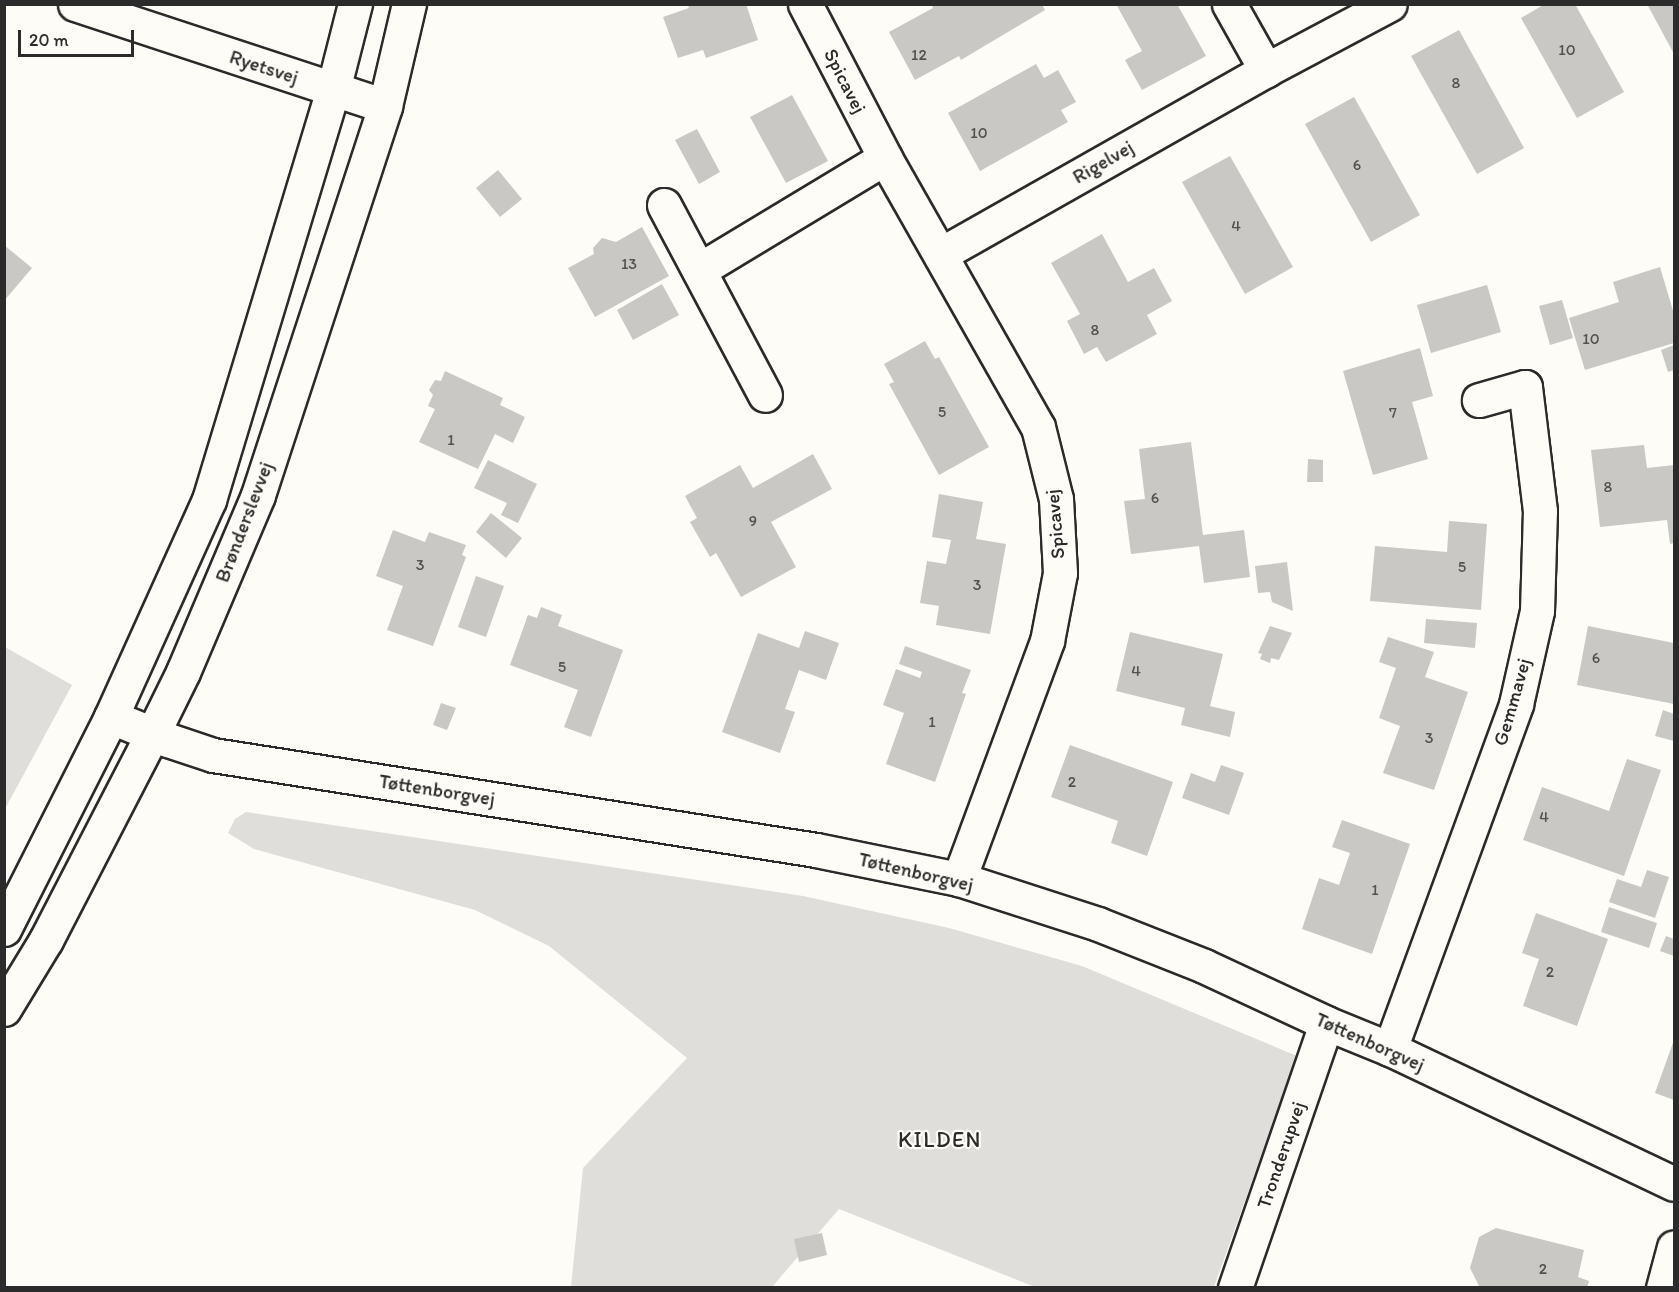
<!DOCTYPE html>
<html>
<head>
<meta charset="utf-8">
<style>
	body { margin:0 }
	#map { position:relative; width:1679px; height:1292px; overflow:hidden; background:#fdfcf7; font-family:Itim,sans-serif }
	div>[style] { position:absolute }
	.green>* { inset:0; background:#dfdeda }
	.building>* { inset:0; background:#c9c8c4 }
	.roads { filter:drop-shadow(2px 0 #2b2b2b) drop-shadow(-2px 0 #2b2b2b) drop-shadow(0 2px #2b2b2b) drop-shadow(0 -2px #2b2b2b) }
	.street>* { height:33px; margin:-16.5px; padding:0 16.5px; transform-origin:16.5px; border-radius:16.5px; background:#fdfcf7 }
	.secondary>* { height:33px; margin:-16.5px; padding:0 16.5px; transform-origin:16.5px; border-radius:16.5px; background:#fdfcf7 }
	span { translate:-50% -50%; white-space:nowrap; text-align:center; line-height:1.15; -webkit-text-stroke:4.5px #fdfcf7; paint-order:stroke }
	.number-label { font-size:16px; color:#525251 }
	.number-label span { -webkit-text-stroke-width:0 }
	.street-label { font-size:20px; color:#2b2b2b }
	.quarter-label { font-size:22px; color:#2b2b2b; letter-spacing:1.5px }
	.frame { position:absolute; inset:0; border:6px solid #2b2b2b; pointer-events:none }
	.scale { position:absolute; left:18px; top:30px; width:116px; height:27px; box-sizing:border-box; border:3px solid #2b2b2b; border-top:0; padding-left:8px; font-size:18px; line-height:21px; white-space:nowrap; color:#2b2b2b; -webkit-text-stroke:4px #fdfcf7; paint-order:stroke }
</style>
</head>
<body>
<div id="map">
	<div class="green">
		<div style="clip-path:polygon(5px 647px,72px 685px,5px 809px)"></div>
		<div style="clip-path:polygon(246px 812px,803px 896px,949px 928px,1082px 966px,1297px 1056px,1214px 1287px,1035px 1287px,839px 1209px,772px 1287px,571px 1287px,583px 1168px,687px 1058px,549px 946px,475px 910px,254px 849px,228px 833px,235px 819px)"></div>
	</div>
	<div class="building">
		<div style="clip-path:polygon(687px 4px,746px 4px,758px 40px,706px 58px,703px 50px,678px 58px,663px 17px,689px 8px)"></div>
		<div style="clip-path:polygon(931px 4px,1042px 4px,1045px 10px,961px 60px,959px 56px,915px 80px,889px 32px,933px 8px)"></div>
		<div style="clip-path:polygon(1116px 4px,1177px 4px,1206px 56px,1142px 90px,1125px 60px,1142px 51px)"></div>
		<div style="clip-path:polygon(1545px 4px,1575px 4px,1624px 92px,1577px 118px,1521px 18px)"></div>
		<div style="clip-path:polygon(1647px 4px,1674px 4px,1674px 54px)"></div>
		<div style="clip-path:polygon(1459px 30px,1524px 148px,1477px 174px,1411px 56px)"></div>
		<div style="clip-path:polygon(1036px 64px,1044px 78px,1058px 70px,1076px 102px,1061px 110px,1068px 122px,980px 171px,948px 113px)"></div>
		<div style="clip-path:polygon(792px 95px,828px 161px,786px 183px,750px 117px)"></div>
		<div style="clip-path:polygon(1354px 97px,1420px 215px,1371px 242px,1305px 124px)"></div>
		<div style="clip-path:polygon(697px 129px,720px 172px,699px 184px,675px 140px)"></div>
		<div style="clip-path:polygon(1230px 156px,1293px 267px,1245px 294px,1182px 182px)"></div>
		<div style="clip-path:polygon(498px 170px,522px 199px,500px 217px,476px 188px)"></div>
		<div style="clip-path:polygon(642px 227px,669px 276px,595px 317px,568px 268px,594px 254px,593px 248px,602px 238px,616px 242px)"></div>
		<div style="clip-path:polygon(1102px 234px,1128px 282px,1154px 268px,1172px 301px,1147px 315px,1157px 334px,1106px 362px,1097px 347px,1084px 354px,1067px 321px,1080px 314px,1051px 263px)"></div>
		<div style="clip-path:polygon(4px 245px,32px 268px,4px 301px)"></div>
		<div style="clip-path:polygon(1660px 267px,1674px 314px,1674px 343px,1585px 370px,1569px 318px,1619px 302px,1613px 282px)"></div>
		<div style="clip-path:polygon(662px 284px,679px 315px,633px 340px,617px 310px)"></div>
		<div style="clip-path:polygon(1487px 285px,1501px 332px,1431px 353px,1417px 305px)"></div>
		<div style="clip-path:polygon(1562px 300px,1573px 338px,1550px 345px,1539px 306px)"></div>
		<div style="clip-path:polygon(925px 341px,935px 359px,939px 357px,989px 447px,939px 475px,889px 384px,894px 382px,884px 364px)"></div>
		<div style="clip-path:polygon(1674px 345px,1674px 370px,1668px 372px,1661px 350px)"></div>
		<div style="clip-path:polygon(1420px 348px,1433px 396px,1412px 402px,1428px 459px,1373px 475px,1343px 371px)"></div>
		<div style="clip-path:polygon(445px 371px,503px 398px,500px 405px,525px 417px,513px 443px,495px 434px,478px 469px,419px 442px,435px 409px,428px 406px,433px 395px,429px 390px,435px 380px,441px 381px)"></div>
		<div style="clip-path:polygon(1191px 442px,1203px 535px,1244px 530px,1250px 577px,1204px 583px,1199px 546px,1131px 554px,1124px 501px,1145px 499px,1139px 449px)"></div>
		<div style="clip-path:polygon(1644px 445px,1647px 468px,1674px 465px,1674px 543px,1670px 544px,1667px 520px,1600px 527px,1591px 450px)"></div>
		<div style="clip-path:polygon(813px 454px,832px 489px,771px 522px,796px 567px,741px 597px,716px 553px,710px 557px,690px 522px,697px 518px,685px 496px,740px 465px,753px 488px)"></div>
		<div style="clip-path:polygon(1308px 459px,1323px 460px,1323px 482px,1307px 482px)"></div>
		<div style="clip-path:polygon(488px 460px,537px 484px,518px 523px,501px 515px,507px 503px,474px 488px)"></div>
		<div style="clip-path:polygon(939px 494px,983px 502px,976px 539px,1006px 544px,990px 634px,936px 625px,939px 606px,920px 603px,927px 561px,946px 564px,951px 540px,932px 537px)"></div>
		<div style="clip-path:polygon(491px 513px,522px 538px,506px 558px,476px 532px)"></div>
		<div style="clip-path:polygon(1449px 521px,1487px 524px,1481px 610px,1370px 601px,1375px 546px,1447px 552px)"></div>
		<div style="clip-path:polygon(393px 530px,425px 542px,429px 532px,466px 545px,462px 555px,466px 557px,433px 646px,387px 630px,403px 586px,376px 576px)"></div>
		<div style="clip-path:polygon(1287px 562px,1293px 611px,1272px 602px,1270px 592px,1258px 593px,1255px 566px)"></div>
		<div style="clip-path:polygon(476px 576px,504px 586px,486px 637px,458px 627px)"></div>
		<div style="clip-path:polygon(541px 607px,562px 615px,558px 626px,623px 650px,591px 737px,564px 727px,578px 690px,510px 665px,528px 615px,537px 618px)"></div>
		<div style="clip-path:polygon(1426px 619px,1477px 623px,1475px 648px,1424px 643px)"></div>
		<div style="clip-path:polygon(1270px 626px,1292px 633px,1279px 660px,1271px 658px,1270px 663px,1260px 659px,1262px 654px,1258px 653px)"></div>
		<div style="clip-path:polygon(1588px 626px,1674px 643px,1674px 704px,1577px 685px)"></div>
		<div style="clip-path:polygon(805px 631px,839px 643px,826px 680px,799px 670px,785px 709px,795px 712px,780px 753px,722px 732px,758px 633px,799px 648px)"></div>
		<div style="clip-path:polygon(1130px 632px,1223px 654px,1210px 706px,1235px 712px,1230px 737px,1181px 725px,1185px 708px,1116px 691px)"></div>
		<div style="clip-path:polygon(1388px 637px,1434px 652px,1425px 677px,1468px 692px,1434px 790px,1383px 773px,1400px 726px,1379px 718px,1396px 668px,1379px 662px)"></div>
		<div style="clip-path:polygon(905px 646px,971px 670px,962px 693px,966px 694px,935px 782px,886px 764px,904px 713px,883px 705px,896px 669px,920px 678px,922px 672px,899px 664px)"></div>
		<div style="clip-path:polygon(441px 703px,456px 708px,447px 730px,433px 725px)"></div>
		<div style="clip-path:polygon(1663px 710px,1674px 714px,1674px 741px,1655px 736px)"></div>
		<div style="clip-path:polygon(1070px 745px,1173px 782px,1147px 856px,1111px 843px,1118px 821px,1051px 797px)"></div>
		<div style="clip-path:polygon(1627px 759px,1661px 770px,1624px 876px,1523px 840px,1542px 787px,1609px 811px)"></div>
		<div style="clip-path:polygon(1221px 765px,1244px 773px,1229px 815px,1182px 798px,1191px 773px,1215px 782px)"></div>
		<div style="clip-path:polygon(1342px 820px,1410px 844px,1372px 954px,1302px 929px,1319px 878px,1339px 885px,1350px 853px,1332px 847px)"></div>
		<div style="clip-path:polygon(1647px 870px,1669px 877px,1655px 918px,1609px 902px,1617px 879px,1641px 887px)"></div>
		<div style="clip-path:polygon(1609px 907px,1657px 923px,1649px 948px,1601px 932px)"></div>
		<div style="clip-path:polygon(1536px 913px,1608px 939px,1577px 1026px,1523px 1006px,1539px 959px,1522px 953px)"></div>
		<div style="clip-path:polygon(1666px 936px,1674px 939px,1674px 956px,1660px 951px)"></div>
		<div style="clip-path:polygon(1674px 1040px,1674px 1100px,1655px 1093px)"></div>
		<div style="clip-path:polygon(1496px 1228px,1584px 1250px,1578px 1277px,1589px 1281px,1587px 1288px,1480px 1288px,1470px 1268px,1479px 1237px)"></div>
		<div style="clip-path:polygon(822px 1233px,827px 1255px,799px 1262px,794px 1239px)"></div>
	</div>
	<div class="roads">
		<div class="street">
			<div style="left:75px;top:4px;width:326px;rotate:18.2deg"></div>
			<div style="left:805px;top:4px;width:174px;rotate:62.5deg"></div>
			<div style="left:885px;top:158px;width:309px;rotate:60.4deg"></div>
			<div style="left:1038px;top:427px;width:74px;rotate:76deg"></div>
			<div style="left:1056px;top:499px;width:74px;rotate:86.9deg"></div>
			<div style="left:1060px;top:573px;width:69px;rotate:100.8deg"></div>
			<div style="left:1047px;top:641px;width:254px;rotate:110.3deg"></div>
			<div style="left:1229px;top:4px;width:76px;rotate:60.7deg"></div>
			<div style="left:664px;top:205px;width:215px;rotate:62deg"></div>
			<div style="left:941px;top:254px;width:373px;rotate:-29.5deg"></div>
			<div style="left:1266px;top:70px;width:140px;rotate:-28deg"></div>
			<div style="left:699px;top:270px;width:217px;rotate:-31.1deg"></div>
			<div style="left:111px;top:717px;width:61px;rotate:22deg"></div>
			<div style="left:168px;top:740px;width:47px;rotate:18.4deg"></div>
			<div style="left:213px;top:755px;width:610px;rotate:8.95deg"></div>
			<div style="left:816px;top:850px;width:146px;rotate:11.5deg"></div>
			<div style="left:959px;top:879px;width:146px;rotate:17.9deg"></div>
			<div style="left:1098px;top:924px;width:114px;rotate:21.6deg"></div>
			<div style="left:1204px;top:966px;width:135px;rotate:25deg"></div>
			<div style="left:1326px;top:1023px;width:69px;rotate:22.1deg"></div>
			<div style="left:1390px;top:1049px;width:314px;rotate:25.4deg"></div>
			<div style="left:1390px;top:1049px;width:367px;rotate:-69.9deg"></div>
			<div style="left:1516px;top:704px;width:95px;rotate:-77.3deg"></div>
			<div style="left:1537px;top:611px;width:100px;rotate:-88.3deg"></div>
			<div style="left:1540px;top:511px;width:125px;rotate:-96.9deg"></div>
			<div style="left:1525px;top:387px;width:48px;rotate:164.2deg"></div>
			<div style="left:1235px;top:1288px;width:280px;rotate:-71deg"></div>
			<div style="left:1663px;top:1288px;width:42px;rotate:-75deg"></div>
		</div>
		<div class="secondary">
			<div style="left:4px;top:929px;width:237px;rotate:-63.2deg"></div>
			<div style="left:111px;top:717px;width:238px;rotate:-65.7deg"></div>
			<div style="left:209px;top:500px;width:428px;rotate:-73.2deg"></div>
			<div style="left:333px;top:90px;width:89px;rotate:-75.7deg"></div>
			<div style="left:4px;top:1009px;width:81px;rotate:-58.7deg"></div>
			<div style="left:46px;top:940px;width:231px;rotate:-62.7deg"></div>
			<div style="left:152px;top:735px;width:70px;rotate:-63.8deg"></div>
			<div style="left:183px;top:672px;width:192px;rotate:-67deg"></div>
			<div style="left:258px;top:495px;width:409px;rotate:-71.9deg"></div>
			<div style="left:385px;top:106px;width:105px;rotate:-76.8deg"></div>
		</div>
	</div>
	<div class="number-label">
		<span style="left:1567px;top:50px">10</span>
		<span style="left:919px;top:55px">12</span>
		<span style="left:1456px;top:83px">8</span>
		<span style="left:979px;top:133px">10</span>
		<span style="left:1357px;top:165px">6</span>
		<span style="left:1236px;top:226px">4</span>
		<span style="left:629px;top:264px">13</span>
		<span style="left:1095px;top:330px">8</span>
		<span style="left:1591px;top:339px">10</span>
		<span style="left:942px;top:412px">5</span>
		<span style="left:1393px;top:413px">7</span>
		<span style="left:451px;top:440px">1</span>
		<span style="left:1608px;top:487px">8</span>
		<span style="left:1155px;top:498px">6</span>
		<span style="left:753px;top:521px">9</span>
		<span style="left:420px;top:565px">3</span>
		<span style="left:1462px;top:567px">5</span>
		<span style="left:977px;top:585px">3</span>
		<span style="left:1596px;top:658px">6</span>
		<span style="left:562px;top:667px">5</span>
		<span style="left:1136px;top:671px">4</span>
		<span style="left:932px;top:722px">1</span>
		<span style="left:1429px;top:738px">3</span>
		<span style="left:1072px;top:782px">2</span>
		<span style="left:1544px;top:817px">4</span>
		<span style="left:1375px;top:890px">1</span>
		<span style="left:1550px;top:972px">2</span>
		<span style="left:1543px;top:1269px">2</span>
	</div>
	<div class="street-label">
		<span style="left:264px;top:67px;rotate:18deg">Ryetsvej</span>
		<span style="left:845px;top:81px;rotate:63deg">Spicavej</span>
		<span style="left:1103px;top:162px;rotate:-30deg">Rigelvej</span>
		<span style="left:244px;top:522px;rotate:-69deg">Brønderslevvej</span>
		<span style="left:1055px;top:524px;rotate:-95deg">Spicavej</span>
		<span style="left:1512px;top:702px;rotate:-74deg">Gemmavej</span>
		<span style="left:437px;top:790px;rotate:9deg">Tøttenborgvej</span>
		<span style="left:916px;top:872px;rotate:13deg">Tøttenborgvej</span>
		<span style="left:1370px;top:1042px;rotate:24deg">Tøttenborgvej</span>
		<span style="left:1281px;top:1155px;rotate:-71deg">Tronderupvej</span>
	</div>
	<div class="quarter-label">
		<span style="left:940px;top:1140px">KILDEN</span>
	</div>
	<div class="frame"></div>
	<div class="scale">20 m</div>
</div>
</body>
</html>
